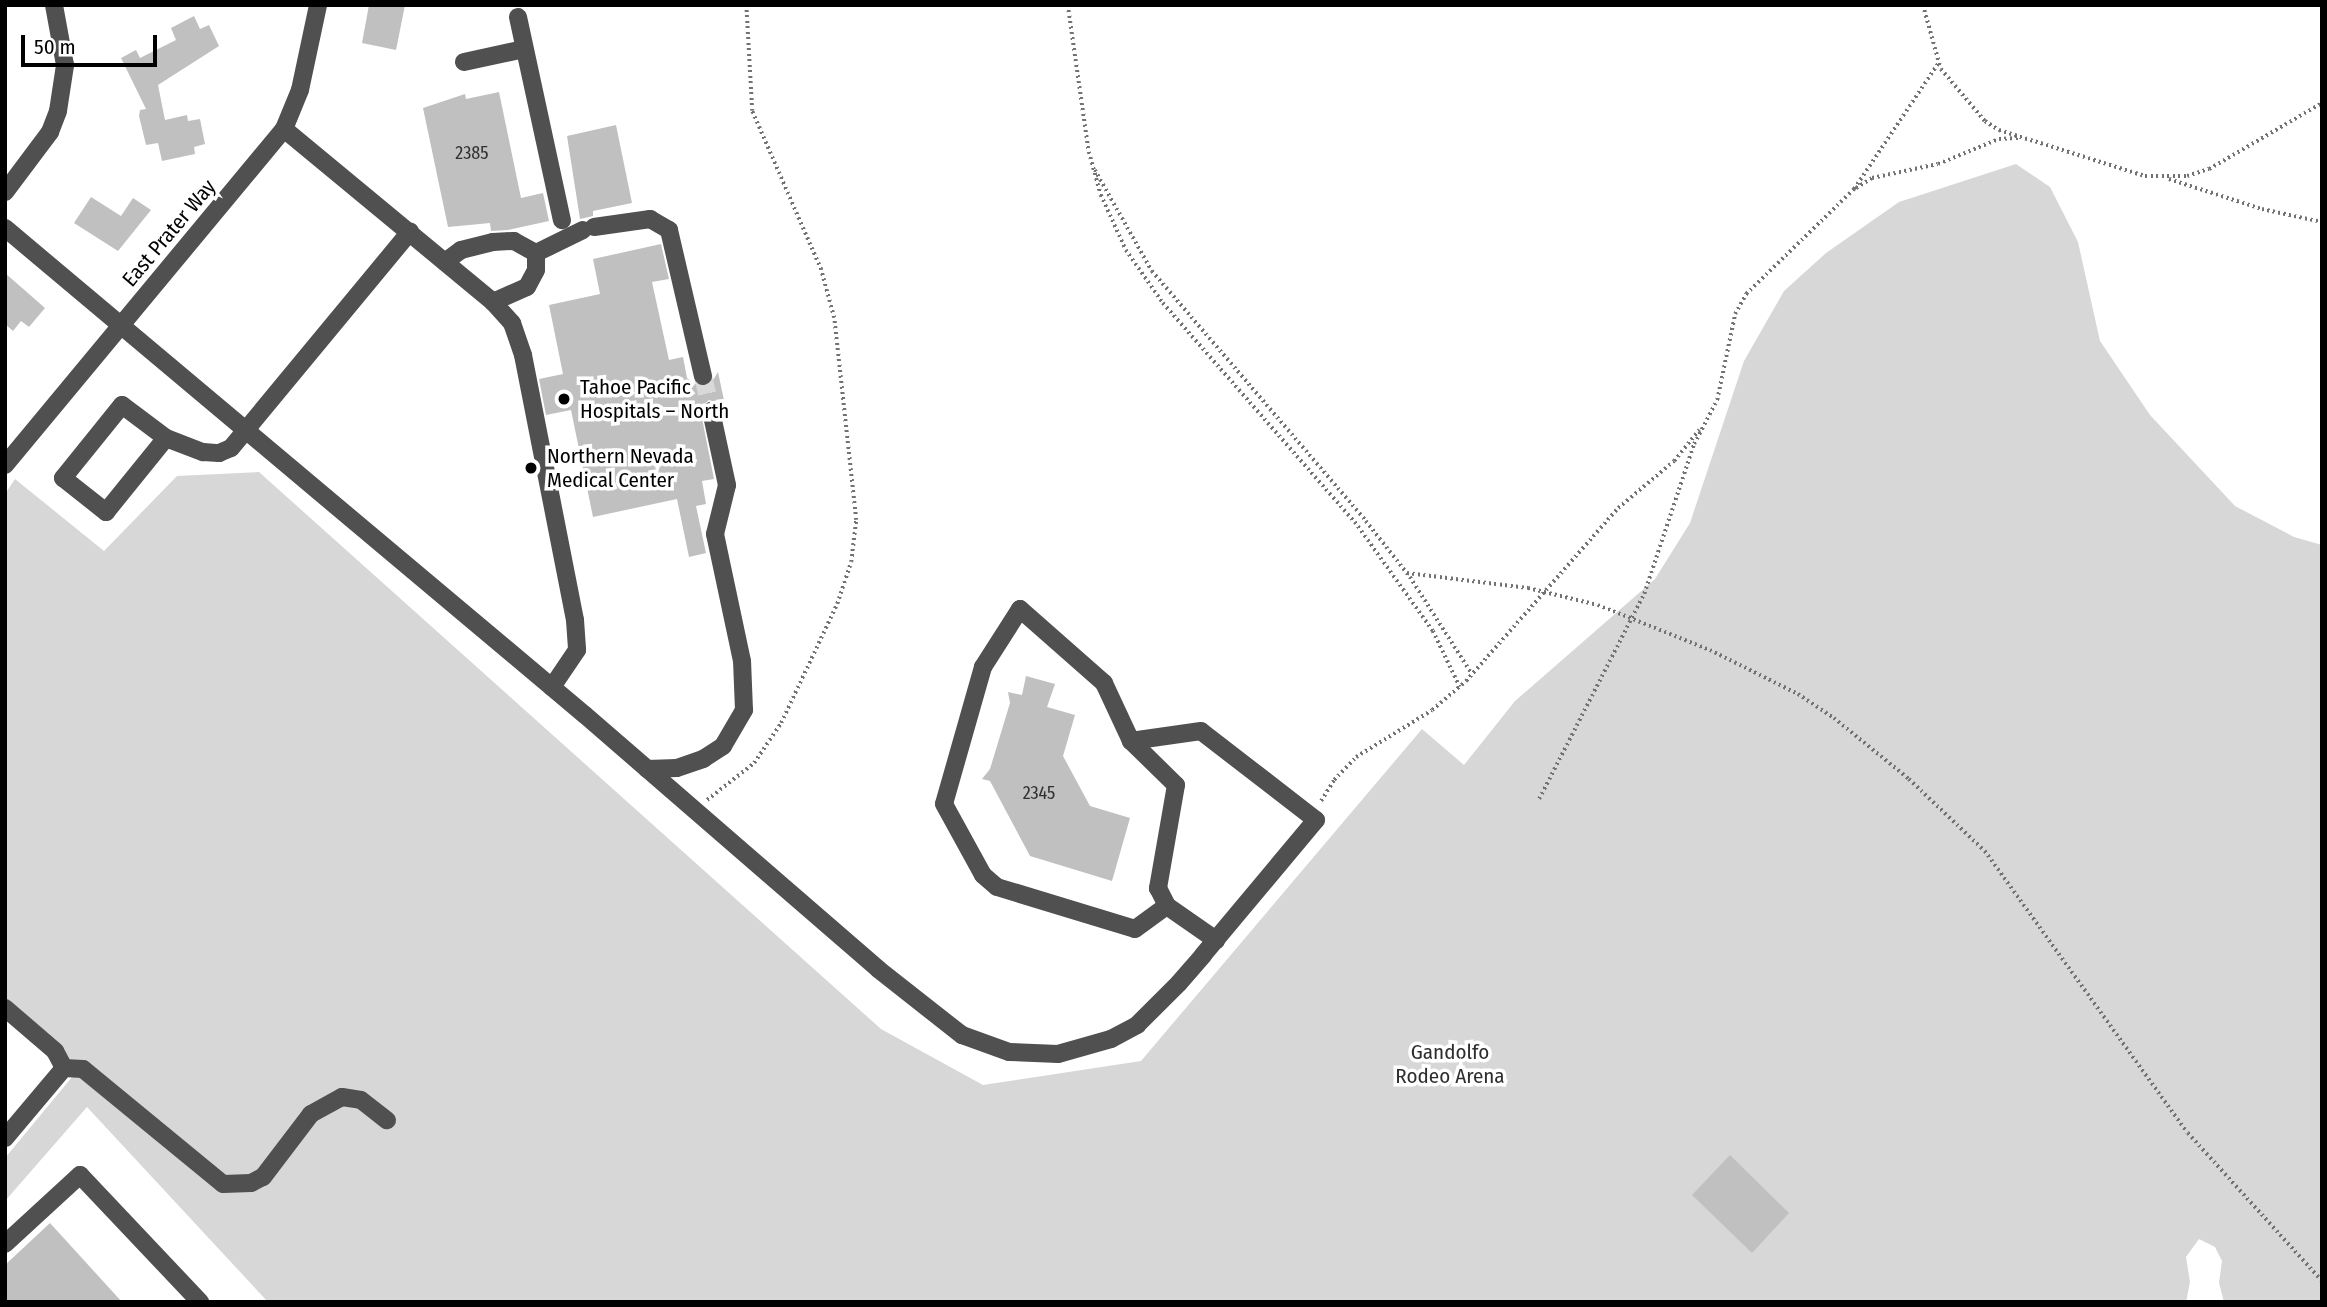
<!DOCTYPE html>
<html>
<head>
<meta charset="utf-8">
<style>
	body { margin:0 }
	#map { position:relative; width:2327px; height:1307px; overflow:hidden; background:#fff; font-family:"Fira Sans Condensed",sans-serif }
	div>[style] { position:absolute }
	.green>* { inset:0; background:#d7d7d7 }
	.building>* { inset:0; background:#c0c0c0 }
	.minor-tunnel>* { height:18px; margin-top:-9px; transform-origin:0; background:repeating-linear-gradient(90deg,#d9d9d9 0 18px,transparent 0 27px) }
	.path>* { height:3.5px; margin-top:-1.75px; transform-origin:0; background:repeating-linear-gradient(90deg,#727272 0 2px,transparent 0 5.5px) }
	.minor>* { height:18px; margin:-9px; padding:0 9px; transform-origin:9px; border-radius:9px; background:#505050 }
	.dots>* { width:19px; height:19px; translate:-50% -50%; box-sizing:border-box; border:4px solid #fff; border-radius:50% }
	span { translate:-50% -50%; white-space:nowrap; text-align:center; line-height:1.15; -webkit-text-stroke:7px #fff; paint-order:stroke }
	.number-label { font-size:18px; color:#303030 }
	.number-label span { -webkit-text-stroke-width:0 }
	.street-label { font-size:21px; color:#000 }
	.poi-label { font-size:21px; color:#000 }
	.left { translate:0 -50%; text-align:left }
	.park-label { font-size:21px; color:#2e2e2e }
	.frame { position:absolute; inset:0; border:7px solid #000; pointer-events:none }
	.scale { position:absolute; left:21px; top:35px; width:136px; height:32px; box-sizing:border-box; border:4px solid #000; border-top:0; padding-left:9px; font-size:21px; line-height:24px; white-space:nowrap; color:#000; -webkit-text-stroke:5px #fff; paint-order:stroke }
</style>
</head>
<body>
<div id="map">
	<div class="green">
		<div style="clip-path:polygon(2016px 164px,2050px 187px,2078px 242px,2100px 341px,2150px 415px,2235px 506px,2294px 537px,2322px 545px,2322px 1302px,2224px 1302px,2219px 1283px,2222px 1261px,2215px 1247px,2199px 1239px,2186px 1257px,2190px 1282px,2186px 1302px,268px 1302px,87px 1107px,5px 1201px,5px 1158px,77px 1071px,5px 1004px,5px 494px,15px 479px,104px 551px,177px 476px,259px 472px,881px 1029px,983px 1085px,1141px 1061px,1422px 729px,1464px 765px,1515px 701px,1655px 579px,1690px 523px,1744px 361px,1784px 291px,1826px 253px,1899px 202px)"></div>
	</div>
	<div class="building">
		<div style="clip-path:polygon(369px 5px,405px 5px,396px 50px,362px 43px)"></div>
		<div style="clip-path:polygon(194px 16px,200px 29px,209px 25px,219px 46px,158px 85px,165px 120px,187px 115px,188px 121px,200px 119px,205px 144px,194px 147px,195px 154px,162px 161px,158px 143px,146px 145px,139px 116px,140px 110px,146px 109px,121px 58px,136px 50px,140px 58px,176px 40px,171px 28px)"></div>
		<div style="clip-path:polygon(499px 92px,521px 198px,543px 193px,549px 221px,508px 230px,491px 231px,490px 223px,448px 227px,423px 108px,465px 94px,466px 99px)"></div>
		<div style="clip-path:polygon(616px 125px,632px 203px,593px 211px,593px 216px,580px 219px,567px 136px)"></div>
		<div style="clip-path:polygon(91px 197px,121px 216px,133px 198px,151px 210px,118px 251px,74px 223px)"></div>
		<div style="clip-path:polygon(661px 244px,669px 279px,652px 282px,669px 360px,683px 357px,687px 378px,700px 387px,710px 385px,718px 372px,725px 405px,709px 400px,700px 408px,714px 479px,702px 481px,706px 504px,696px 506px,706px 553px,689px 557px,677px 499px,593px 517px,571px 410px,546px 415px,539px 379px,563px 374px,549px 305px,600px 294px,593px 259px)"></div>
		<div style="clip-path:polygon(5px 273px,45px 308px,29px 327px,21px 321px,13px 331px,5px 324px)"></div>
		<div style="clip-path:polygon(1026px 676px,1055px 684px,1047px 707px,1075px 715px,1063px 756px,1090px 806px,1130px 818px,1112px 881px,1030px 856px,990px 781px,982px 779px,990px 769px,1010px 703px,1008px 692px,1022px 695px)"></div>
		<div style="clip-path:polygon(1730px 1155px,1789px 1213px,1752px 1253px,1692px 1195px)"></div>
		<div style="clip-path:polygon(50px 1223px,122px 1302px,5px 1302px,5px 1265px)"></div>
	</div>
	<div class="minor-tunnel">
		<div style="left:703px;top:376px;width:36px;rotate:77deg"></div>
	</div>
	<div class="path">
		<div style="left:1068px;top:5px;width:148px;rotate:81.9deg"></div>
		<div style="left:1089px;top:152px;width:45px;rotate:74.4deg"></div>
		<div style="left:1101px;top:195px;width:60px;rotate:65.6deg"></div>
		<div style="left:1126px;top:250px;width:65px;rotate:55.1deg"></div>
		<div style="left:1163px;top:303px;width:291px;rotate:48.8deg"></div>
		<div style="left:1355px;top:522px;width:134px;rotate:54.4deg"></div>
		<div style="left:1433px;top:631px;width:62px;rotate:64.3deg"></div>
		<div style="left:1923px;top:5px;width:66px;rotate:74.3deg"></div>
		<div style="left:1941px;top:69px;width:68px;rotate:49.8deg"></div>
		<div style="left:1985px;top:121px;width:17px;rotate:33deg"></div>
		<div style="left:1999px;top:130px;width:153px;rotate:17.5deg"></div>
		<div style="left:2145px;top:176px;width:42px"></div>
		<div style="left:2187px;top:176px;width:23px;rotate:-18deg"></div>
		<div style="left:2209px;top:169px;width:131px;rotate:-30.3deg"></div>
		<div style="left:1095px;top:170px;width:116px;rotate:60.6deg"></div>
		<div style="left:1152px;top:271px;width:329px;rotate:49.4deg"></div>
		<div style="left:1366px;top:521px;width:71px;rotate:51.8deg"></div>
		<div style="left:1410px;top:577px;width:115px;rotate:57.4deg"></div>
		<div style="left:2169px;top:179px;width:98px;rotate:17.9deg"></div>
		<div style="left:2262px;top:209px;width:61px;rotate:12.2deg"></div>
		<div style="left:1856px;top:188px;width:19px;rotate:-32deg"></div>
		<div style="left:1872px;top:178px;width:67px;rotate:-12deg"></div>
		<div style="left:1938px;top:164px;width:66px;rotate:-22.3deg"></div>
		<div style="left:1999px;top:139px;width:22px;rotate:-3deg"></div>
		<div style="left:1407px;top:573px;width:122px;rotate:7.1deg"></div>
		<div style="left:1528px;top:588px;width:72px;rotate:13.7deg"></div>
		<div style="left:1598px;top:605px;width:121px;rotate:21.9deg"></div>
		<div style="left:1710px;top:650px;width:98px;rotate:26.6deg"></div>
		<div style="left:1798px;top:694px;width:43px;rotate:33.7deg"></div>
		<div style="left:1834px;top:718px;width:97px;rotate:39.1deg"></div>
		<div style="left:1909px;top:779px;width:105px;rotate:43.5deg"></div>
		<div style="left:1985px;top:851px;width:347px;rotate:54.3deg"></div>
		<div style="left:2188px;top:1133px;width:200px;rotate:47.8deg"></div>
		<div style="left:1539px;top:799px;width:230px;rotate:-62.9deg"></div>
		<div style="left:1644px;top:594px;width:158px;rotate:-71.6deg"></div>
		<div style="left:1694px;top:444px;width:50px;rotate:-62.4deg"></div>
		<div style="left:1717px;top:400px;width:88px;rotate:-78.2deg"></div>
		<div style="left:1735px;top:314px;width:23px;rotate:-61deg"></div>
		<div style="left:1746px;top:294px;width:151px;rotate:-44.2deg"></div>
		<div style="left:1854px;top:189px;width:153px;rotate:-56.2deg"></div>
		<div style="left:707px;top:800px;width:60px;rotate:-38.2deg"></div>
		<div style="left:754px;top:763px;width:48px;rotate:-56deg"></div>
		<div style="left:781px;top:723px;width:132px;rotate:-64.8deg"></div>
		<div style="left:837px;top:604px;width:44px;rotate:-71.6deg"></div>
		<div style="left:851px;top:562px;width:42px;rotate:-83.2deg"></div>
		<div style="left:856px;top:520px;width:203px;rotate:-96.2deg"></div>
		<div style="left:834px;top:318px;width:50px;rotate:-105.2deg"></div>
		<div style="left:821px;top:270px;width:173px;rotate:-113.5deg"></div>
		<div style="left:752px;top:111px;width:106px;rotate:-93.2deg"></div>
		<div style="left:1321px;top:801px;width:25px;rotate:-58deg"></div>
		<div style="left:1334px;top:780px;width:32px;rotate:-46deg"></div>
		<div style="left:1356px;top:757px;width:89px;rotate:-31.7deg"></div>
		<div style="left:1432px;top:710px;width:45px;rotate:-40.5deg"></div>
		<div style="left:1466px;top:681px;width:230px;rotate:-48.7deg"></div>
		<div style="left:1618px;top:508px;width:73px;rotate:-40deg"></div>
		<div style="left:1674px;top:461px;width:40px;rotate:-51deg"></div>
	</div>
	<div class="minor">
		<div style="left:518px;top:17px;width:208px;rotate:77.8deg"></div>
		<div style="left:464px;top:62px;width:61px;rotate:-12.2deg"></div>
		<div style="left:284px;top:129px;width:271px;rotate:39.6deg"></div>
		<div style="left:493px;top:302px;width:28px;rotate:48deg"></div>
		<div style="left:512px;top:323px;width:34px;rotate:71deg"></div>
		<div style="left:523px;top:355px;width:270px;rotate:78.9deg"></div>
		<div style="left:575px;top:620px;width:30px;rotate:86deg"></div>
		<div style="left:577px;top:650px;width:45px;rotate:124deg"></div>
		<div style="left:5px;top:192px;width:75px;rotate:-53.1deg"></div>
		<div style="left:50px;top:132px;width:22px;rotate:-69deg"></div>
		<div style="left:58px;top:111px;width:47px;rotate:-81.3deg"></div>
		<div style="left:65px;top:65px;width:61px;rotate:-100.4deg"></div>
		<div style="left:594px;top:227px;width:57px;rotate:-8.1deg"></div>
		<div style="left:650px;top:219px;width:22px;rotate:30deg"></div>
		<div style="left:669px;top:230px;width:150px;rotate:76.9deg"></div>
		<div style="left:5px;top:228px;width:757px;rotate:40.02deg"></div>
		<div style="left:585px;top:715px;width:388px;rotate:40.9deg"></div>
		<div style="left:878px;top:969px;width:107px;rotate:38.2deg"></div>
		<div style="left:962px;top:1035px;width:50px;rotate:19.9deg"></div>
		<div style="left:1009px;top:1052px;width:49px;rotate:2.3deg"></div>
		<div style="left:1058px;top:1054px;width:55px;rotate:-15.8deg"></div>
		<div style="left:1111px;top:1039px;width:30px;rotate:-28deg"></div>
		<div style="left:1137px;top:1025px;width:59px;rotate:-45deg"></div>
		<div style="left:1179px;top:983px;width:37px;rotate:-49deg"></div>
		<div style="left:1203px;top:955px;width:176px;rotate:-50.1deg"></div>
		<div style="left:1316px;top:820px;width:145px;rotate:-142.3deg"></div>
		<div style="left:1201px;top:731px;width:71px;rotate:171.9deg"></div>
		<div style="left:1131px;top:741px;width:64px;rotate:-115deg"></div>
		<div style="left:1104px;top:683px;width:112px;rotate:-138.6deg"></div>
		<div style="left:1020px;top:609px;width:69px;rotate:122.5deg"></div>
		<div style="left:983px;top:667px;width:142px;rotate:105.9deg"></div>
		<div style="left:944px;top:804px;width:81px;rotate:61.2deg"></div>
		<div style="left:983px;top:875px;width:18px;rotate:41deg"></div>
		<div style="left:997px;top:887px;width:144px;rotate:16.9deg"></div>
		<div style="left:1135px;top:929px;width:39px;rotate:-36deg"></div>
		<div style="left:1167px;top:906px;width:60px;rotate:34.8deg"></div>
		<div style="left:445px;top:262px;width:20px;rotate:-37deg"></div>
		<div style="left:461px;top:250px;width:33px;rotate:-14deg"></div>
		<div style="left:493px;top:242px;width:21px;rotate:-3deg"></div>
		<div style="left:514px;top:241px;width:25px;rotate:29deg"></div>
		<div style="left:536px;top:253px;width:52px;rotate:-26.1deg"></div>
		<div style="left:493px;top:302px;width:37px;rotate:-24deg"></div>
		<div style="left:527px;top:287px;width:19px;rotate:-62deg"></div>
		<div style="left:536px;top:270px;width:17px;rotate:-90deg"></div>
		<div style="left:166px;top:438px;width:55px;rotate:-143.1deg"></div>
		<div style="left:122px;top:405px;width:94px;rotate:128.9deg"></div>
		<div style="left:63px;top:478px;width:55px;rotate:38.3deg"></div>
		<div style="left:106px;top:512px;width:95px;rotate:-51deg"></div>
		<div style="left:166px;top:438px;width:40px;rotate:21deg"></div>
		<div style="left:203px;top:452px;width:16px;rotate:4deg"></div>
		<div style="left:219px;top:453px;width:13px;rotate:-23deg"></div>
		<div style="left:231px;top:448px;width:281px;rotate:-50.4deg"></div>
		<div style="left:5px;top:465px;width:437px;rotate:-50.3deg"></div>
		<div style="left:284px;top:129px;width:42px;rotate:-67.7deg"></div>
		<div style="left:300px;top:90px;width:87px;rotate:-78deg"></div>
		<div style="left:1131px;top:741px;width:63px;rotate:44.4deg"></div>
		<div style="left:1176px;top:785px;width:105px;rotate:99.9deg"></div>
		<div style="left:1158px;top:888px;width:20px;rotate:63deg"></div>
		<div style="left:647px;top:769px;width:30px;rotate:-2deg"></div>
		<div style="left:677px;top:768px;width:28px;rotate:-19deg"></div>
		<div style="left:703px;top:759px;width:24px;rotate:-33deg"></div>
		<div style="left:723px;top:746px;width:42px;rotate:-59.7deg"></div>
		<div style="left:744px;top:710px;width:49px;rotate:-92.3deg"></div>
		<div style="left:742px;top:661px;width:130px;rotate:-102deg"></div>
		<div style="left:715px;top:534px;width:50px;rotate:-76.2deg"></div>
		<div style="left:727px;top:485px;width:76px;rotate:-102.2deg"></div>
		<div style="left:5px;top:1008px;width:66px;rotate:40.7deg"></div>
		<div style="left:55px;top:1051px;width:19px;rotate:62deg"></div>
		<div style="left:64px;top:1068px;width:92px;rotate:130.1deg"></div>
		<div style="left:64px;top:1068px;width:19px;rotate:3deg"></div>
		<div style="left:83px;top:1069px;width:181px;rotate:39.4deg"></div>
		<div style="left:223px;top:1184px;width:28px;rotate:-2deg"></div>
		<div style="left:251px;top:1183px;width:13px;rotate:-27deg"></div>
		<div style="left:263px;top:1177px;width:79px;rotate:-52.7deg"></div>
		<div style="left:311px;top:1114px;width:35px;rotate:-29deg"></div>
		<div style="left:342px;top:1097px;width:19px;rotate:9deg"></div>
		<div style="left:361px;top:1100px;width:33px;rotate:38deg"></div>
		<div style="left:5px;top:1244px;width:102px;rotate:-42.6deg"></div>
		<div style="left:80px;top:1175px;width:175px;rotate:46.6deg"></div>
	</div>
	<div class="dots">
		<div style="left:564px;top:399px;background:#000"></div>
		<div style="left:531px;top:468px;background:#000"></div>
	</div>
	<div class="number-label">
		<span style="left:472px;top:153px">2385</span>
		<span style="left:1039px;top:793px">2345</span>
	</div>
	<div class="street-label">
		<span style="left:169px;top:233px;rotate:-50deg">East Prater Way</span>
	</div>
	<div class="poi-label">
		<span class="left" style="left:580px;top:399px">Tahoe Pacific<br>Hospitals – North</span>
		<span class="left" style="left:547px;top:468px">Northern Nevada<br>Medical Center</span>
	</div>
	<div class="park-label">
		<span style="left:1450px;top:1064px">Gandolfo<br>Rodeo Arena</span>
	</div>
	<div class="frame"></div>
	<div class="scale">50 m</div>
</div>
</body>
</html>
